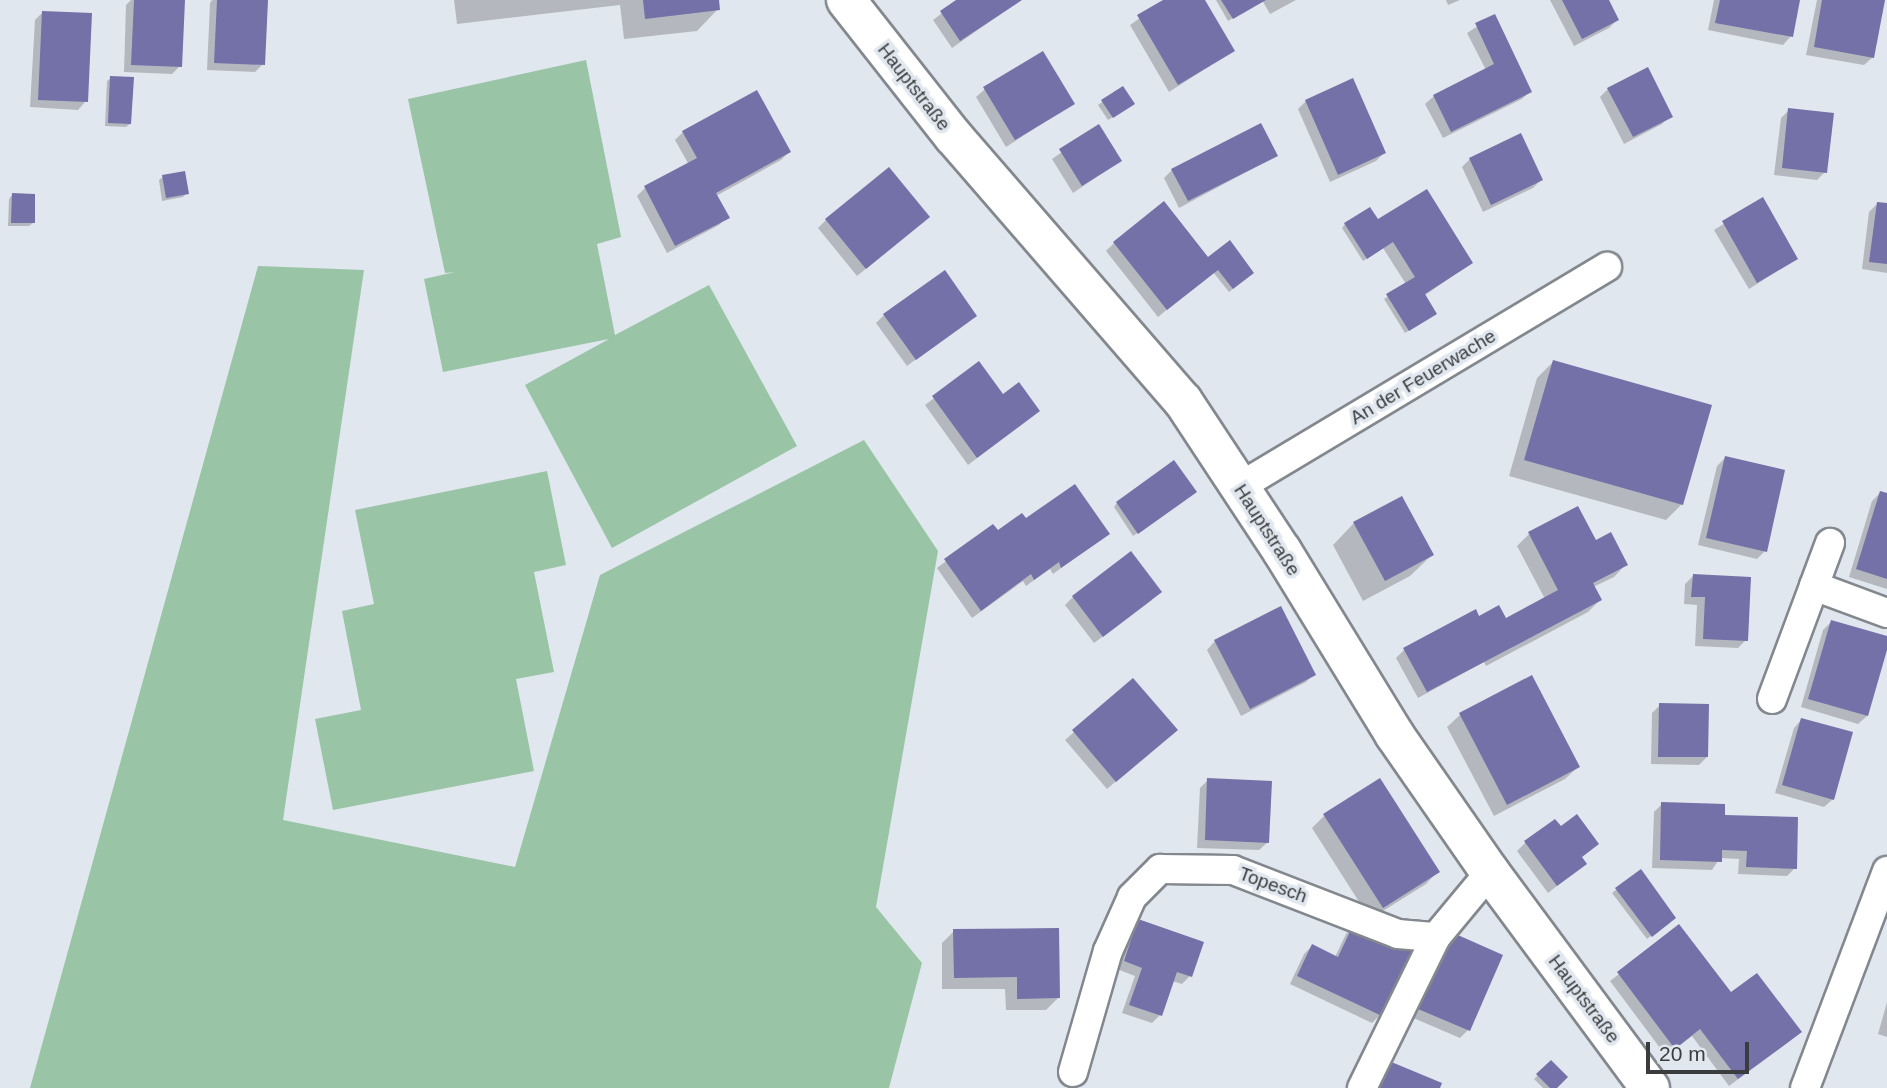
<!DOCTYPE html>
<html>
<head>
<meta charset="utf-8">
<style>
	body { margin:0 }
	#map { position:relative; width:1887px; height:1088px; overflow:hidden; background:#e1e7ee; font-family:Arial,sans-serif }
	div>[style] { position:absolute }
	.green>* { inset:0; background:#99c4a6 }
	.shadow>* { inset:0; background:#0003 }
	.building>* { inset:0; background:#7470a8 }
	.roads { filter:drop-shadow(2px 0 #83888e) drop-shadow(-2px 0 #83888e) drop-shadow(0 2px #83888e) drop-shadow(0 -2px #83888e) }
	.street>* { height:28px; margin:-14px; padding:0 14px; transform-origin:14px; border-radius:14px; background:#fff }
	.secondary>* { height:38px; margin:-19px; padding:0 19px; transform-origin:19px; border-radius:19px; background:#fff }
	span { translate:-50% -50%; white-space:nowrap; text-align:center; line-height:1.15; -webkit-text-stroke:7px #e1e7ee; paint-order:stroke }
	.street-label { font-size:19px; color:#3a3c3e }
	.scale { position:absolute; left:1646px; top:1042px; width:103px; height:32px; box-sizing:border-box; border:4px solid #3a3c3e; border-top:0; padding-left:9px; font-size:21px; line-height:24px; white-space:nowrap; color:#3a3c3e; -webkit-text-stroke:5px #e1e7ee; paint-order:stroke }
</style>
</head>
<body>
<div id="map">
	<div class="green">
		<div style="clip-path:polygon(586px 60px,621px 237px,597px 244px,615px 335px,709px 285px,797px 446px,612px 548px,525px 385px,609px 339px,443px 372px,424px 279px,455px 272px,445px 273px,408px 99px)"></div>
		<div style="clip-path:polygon(258px 266px,364px 270px,283px 820px,515px 867px,600px 575px,864px 440px,938px 551px,876px 907px,922px 963px,889px 1088px,30px 1088px)"></div>
		<div style="clip-path:polygon(547px 471px,566px 565px,534px 572px,554px 672px,516px 679px,534px 771px,333px 810px,315px 719px,361px 710px,342px 611px,374px 604px,355px 510px)"></div>
	</div>
	<div class="shadow">
		<div style="clip-path:polygon(131px 0,183px 0,180px 66px,172px 74px,124px 72px,126px 5px)"></div>
		<div style="clip-path:polygon(212px 0,266px 0,263px 64px,255px 72px,207px 70px,210px 3px)"></div>
		<div style="clip-path:polygon(454px 0,717px 0,718px 9px,697px 31px,624px 39px,620px 5px,457px 24px)"></div>
		<div style="clip-path:polygon(959px 0,1021px 0,952px 48px,933px 20px)"></div>
		<div style="clip-path:polygon(1166px 0,1203px 0,1233px 51px,1169px 92px,1130px 25px)"></div>
		<div style="clip-path:polygon(1216px 0,1296px 0,1270px 14px,1262px 0,1228px 21px)"></div>
		<div style="clip-path:polygon(1446px 0,1460px 0,1448px 5px)"></div>
		<div style="clip-path:polygon(1550px 0,1607px 0,1617px 20px,1609px 28px,1574px 46px)"></div>
		<div style="clip-path:polygon(1714px 0,1798px 0,1791px 36px,1783px 45px,1708px 30px)"></div>
		<div style="clip-path:polygon(1817px 0,1883px 0,1873px 57px,1864px 65px,1806px 55px)"></div>
		<div style="clip-path:polygon(43px 12px,86px 101px,78px 110px,30px 107px,35px 20px)"></div>
		<div style="clip-path:polygon(1494px 16px,1530px 91px,1522px 99px,1443px 138px,1425px 104px,1434px 96px,1486px 70px,1467px 33px)"></div>
		<div style="clip-path:polygon(111px 78px,130px 124px,126px 127px,105px 126px,107px 81px)"></div>
		<div style="clip-path:polygon(1122px 88px,1129px 107px,1108px 120px,1098px 105px)"></div>
		<div style="clip-path:polygon(985px 89px,1072px 104px,1006px 147px,976px 97px)"></div>
		<div style="clip-path:polygon(1608px 89px,1670px 116px,1662px 124px,1624px 144px,1600px 97px)"></div>
		<div style="clip-path:polygon(1306px 101px,1384px 153px,1376px 161px,1330px 182px,1298px 109px)"></div>
		<div style="clip-path:polygon(1789px 110px,1825px 172px,1817px 180px,1774px 175px,1781px 118px)"></div>
		<div style="clip-path:polygon(1099px 126px,1120px 161px,1073px 193px,1052px 159px)"></div>
		<div style="clip-path:polygon(683px 132px,789px 152px,781px 160px,716px 196px,727px 217px,719px 225px,667px 253px,637px 196px,645px 188px,689px 165px,675px 140px)"></div>
		<div style="clip-path:polygon(1276px 156px,1179px 208px,1164px 178px,1172px 170px)"></div>
		<div style="clip-path:polygon(1470px 159px,1541px 180px,1533px 188px,1483px 212px,1462px 167px)"></div>
		<div style="clip-path:polygon(163px 177px,187px 193px,183px 197px,162px 201px,159px 180px)"></div>
		<div style="clip-path:polygon(12px 195px,33px 223px,29px 226px,8px 226px,9px 199px)"></div>
		<div style="clip-path:polygon(1762px 200px,1796px 259px,1749px 289px,1714px 230px)"></div>
		<div style="clip-path:polygon(1877px 204px,1887px 205px,1887px 273px,1862px 269px,1869px 212px)"></div>
		<div style="clip-path:polygon(826px 220px,919px 225px,857px 276px,818px 228px)"></div>
		<div style="clip-path:polygon(1378px 222px,1471px 263px,1424px 296px,1431px 317px,1405px 333px,1384px 299px,1406px 284px,1383px 248px,1363px 261px,1342px 228px,1345px 224px)"></div>
		<div style="clip-path:polygon(1114px 243px,1208px 259px,1249px 276px,1229px 292px,1213px 272px,1158px 317px,1106px 251px)"></div>
		<div style="clip-path:polygon(884px 315px,975px 315px,907px 366px,876px 323px)"></div>
		<div style="clip-path:polygon(1553px 362px,1682px 504px,1666px 520px,1509px 476px,1537px 378px)"></div>
		<div style="clip-path:polygon(979px 364px,1003px 397px,1038px 411px,968px 465px,925px 405px)"></div>
		<div style="clip-path:polygon(1725px 458px,1765px 551px,1757px 559px,1698px 545px,1717px 466px)"></div>
		<div style="clip-path:polygon(1880px 493px,1887px 495px,1887px 589px,1849px 577px,1872px 501px)"></div>
		<div style="clip-path:polygon(1191px 496px,1133px 536px,1114px 507px,1117px 503px)"></div>
		<div style="clip-path:polygon(1026px 521px,1107px 534px,1053px 574px,1050px 569px,1026px 586px,1023px 581px,972px 618px,937px 568px,992px 526px,997px 533px)"></div>
		<div style="clip-path:polygon(1354px 523px,1432px 555px,1410px 576px,1363px 601px,1333px 545px)"></div>
		<div style="clip-path:polygon(1529px 534px,1595px 543px,1626px 564px,1614px 577px,1593px 587px,1600px 600px,1588px 612px,1486px 666px,1484px 662px,1418px 698px,1396px 658px,1404px 650px,1475px 611px,1479px 618px,1505px 620px,1545px 599px,1517px 546px)"></div>
		<div style="clip-path:polygon(1693px 576px,1746px 640px,1738px 648px,1695px 646px,1697px 605px,1684px 604px,1685px 584px)"></div>
		<div style="clip-path:polygon(1073px 597px,1152px 600px,1094px 643px,1065px 605px)"></div>
		<div style="clip-path:polygon(1831px 622px,1887px 638px,1867px 716px,1858px 724px,1801px 707px,1823px 630px)"></div>
		<div style="clip-path:polygon(1215px 641px,1314px 674px,1306px 682px,1241px 716px,1207px 650px)"></div>
		<div style="clip-path:polygon(1531px 678px,1578px 767px,1565px 779px,1494px 816px,1447px 727px,1460px 715px)"></div>
		<div style="clip-path:polygon(1133px 680px,1167px 737px,1107px 789px,1065px 740px)"></div>
		<div style="clip-path:polygon(1660px 705px,1707px 757px,1699px 765px,1651px 764px,1652px 713px)"></div>
		<div style="clip-path:polygon(1802px 719px,1833px 799px,1824px 807px,1775px 793px,1794px 728px)"></div>
		<div style="clip-path:polygon(1208px 780px,1268px 842px,1259px 850px,1197px 848px,1200px 788px)"></div>
		<div style="clip-path:polygon(1662px 804px,1723px 817px,1795px 868px,1787px 876px,1738px 874px,1739px 859px,1720px 858px,1712px 870px,1652px 868px,1654px 812px)"></div>
		<div style="clip-path:polygon(1324px 816px,1438px 871px,1426px 884px,1370px 919px,1312px 828px)"></div>
		<div style="clip-path:polygon(1560px 829px,1597px 844px,1580px 858px,1585px 864px,1548px 893px,1517px 851px,1525px 843px)"></div>
		<div style="clip-path:polygon(1640px 871px,1670px 921px,1647px 939px,1612px 893px)"></div>
		<div style="clip-path:polygon(1138px 921px,1190px 976px,1182px 984px,1172px 981px,1160px 1015px,1152px 1023px,1122px 1013px,1135px 976px,1117px 969px,1130px 929px)"></div>
		<div style="clip-path:polygon(1354px 925px,1380px 1015px,1372px 1023px,1290px 984px,1304px 954px,1312px 946px,1335px 957px,1346px 934px)"></div>
		<div style="clip-path:polygon(1679px 927px,1731px 995px,1791px 1040px,1729px 1086px,1692px 1036px,1666px 1056px,1610px 981px)"></div>
		<div style="clip-path:polygon(954px 931px,1058px 998px,1046px 1010px,1006px 1010px,1005px 989px,942px 989px,942px 943px)"></div>
		<div style="clip-path:polygon(1443px 942px,1501px 955px,1468px 1030px,1460px 1038px,1411px 1017px)"></div>
		<div style="clip-path:polygon(1887px 1002px,1887px 1037px,1878px 1034px)"></div>
		<div style="clip-path:polygon(1551px 1062px,1554px 1088px,1543px 1088px,1534px 1079px)"></div>
	</div>
	<div class="building">
		<div style="clip-path:polygon(134px 0,185px 0,182px 67px,131px 65px)"></div>
		<div style="clip-path:polygon(217px 0,268px 0,265px 65px,214px 63px)"></div>
		<div style="clip-path:polygon(643px 0,719px 0,720px 10px,645px 19px)"></div>
		<div style="clip-path:polygon(956px 0,1022px 0,960px 41px,940px 11px)"></div>
		<div style="clip-path:polygon(1163px 0,1205px 0,1235px 51px,1178px 85px,1137px 15px)"></div>
		<div style="clip-path:polygon(1221px 0,1266px 0,1233px 19px)"></div>
		<div style="clip-path:polygon(1562px 0,1609px 0,1619px 20px,1582px 39px)"></div>
		<div style="clip-path:polygon(1720px 0,1800px 0,1793px 37px,1715px 23px)"></div>
		<div style="clip-path:polygon(1822px 0,1885px 0,1874px 58px,1814px 47px)"></div>
		<div style="clip-path:polygon(42px 11px,92px 13px,88px 102px,38px 100px)"></div>
		<div style="clip-path:polygon(1495px 14px,1532px 92px,1451px 132px,1433px 95px,1494px 64px,1475px 23px)"></div>
		<div style="clip-path:polygon(1043px 51px,1075px 104px,1015px 140px,983px 87px)"></div>
		<div style="clip-path:polygon(1648px 67px,1673px 117px,1633px 137px,1607px 88px)"></div>
		<div style="clip-path:polygon(110px 76px,134px 77px,131px 124px,108px 123px)"></div>
		<div style="clip-path:polygon(1353px 78px,1386px 153px,1338px 175px,1305px 100px)"></div>
		<div style="clip-path:polygon(1123px 86px,1135px 104px,1113px 118px,1101px 100px)"></div>
		<div style="clip-path:polygon(757px 90px,791px 152px,716px 193px,730px 218px,675px 246px,644px 186px,697px 158px,682px 131px)"></div>
		<div style="clip-path:polygon(1788px 108px,1834px 113px,1827px 173px,1782px 168px)"></div>
		<div style="clip-path:polygon(1261px 123px,1278px 156px,1188px 201px,1171px 169px)"></div>
		<div style="clip-path:polygon(1099px 124px,1122px 161px,1082px 186px,1059px 149px)"></div>
		<div style="clip-path:polygon(1521px 133px,1543px 180px,1491px 205px,1469px 158px)"></div>
		<div style="clip-path:polygon(889px 167px,930px 217px,866px 269px,825px 219px)"></div>
		<div style="clip-path:polygon(185px 171px,189px 194px,166px 198px,162px 175px)"></div>
		<div style="clip-path:polygon(1427px 189px,1473px 263px,1425px 294px,1437px 314px,1409px 331px,1386px 294px,1415px 277px,1393px 242px,1367px 259px,1344px 223px,1370px 207px,1378px 219px)"></div>
		<div style="clip-path:polygon(12px 193px,35px 194px,35px 223px,11px 223px)"></div>
		<div style="clip-path:polygon(1763px 197px,1798px 259px,1757px 283px,1722px 221px)"></div>
		<div style="clip-path:polygon(1164px 201px,1208px 257px,1230px 240px,1254px 273px,1233px 289px,1218px 270px,1167px 310px,1113px 242px)"></div>
		<div style="clip-path:polygon(1877px 202px,1887px 203px,1887px 264px,1869px 262px)"></div>
		<div style="clip-path:polygon(945px 270px,977px 316px,916px 360px,883px 314px)"></div>
		<div style="clip-path:polygon(1553px 360px,1712px 405px,1683px 505px,1524px 460px)"></div>
		<div style="clip-path:polygon(979px 361px,1003px 394px,1019px 382px,1040px 411px,977px 458px,932px 396px)"></div>
		<div style="clip-path:polygon(1725px 456px,1785px 470px,1767px 552px,1706px 538px)"></div>
		<div style="clip-path:polygon(1174px 460px,1197px 492px,1138px 534px,1116px 502px)"></div>
		<div style="clip-path:polygon(1075px 484px,1110px 534px,1061px 568px,1059px 562px,1034px 580px,1031px 574px,981px 611px,944px 559px,993px 524px,998px 530px,1022px 513px,1026px 518px)"></div>
		<div style="clip-path:polygon(1880px 491px,1887px 493px,1887px 579px,1856px 569px)"></div>
		<div style="clip-path:polygon(1402px 496px,1434px 555px,1385px 581px,1353px 522px)"></div>
		<div style="clip-path:polygon(1578px 506px,1596px 540px,1611px 532px,1628px 565px,1593px 583px,1602px 600px,1427px 692px,1403px 648px,1476px 609px,1479px 616px,1499px 605px,1506px 618px,1558px 590px,1528px 532px)"></div>
		<div style="clip-path:polygon(1131px 551px,1162px 592px,1103px 637px,1072px 596px)"></div>
		<div style="clip-path:polygon(1693px 574px,1751px 577px,1748px 641px,1703px 639px,1705px 597px,1691px 597px)"></div>
		<div style="clip-path:polygon(1281px 606px,1316px 675px,1250px 709px,1214px 640px)"></div>
		<div style="clip-path:polygon(1831px 620px,1887px 636px,1887px 650px,1868px 716px,1808px 699px)"></div>
		<div style="clip-path:polygon(1532px 675px,1580px 767px,1507px 805px,1459px 713px)"></div>
		<div style="clip-path:polygon(1133px 678px,1178px 730px,1116px 782px,1072px 730px)"></div>
		<div style="clip-path:polygon(1659px 703px,1709px 704px,1708px 757px,1658px 757px)"></div>
		<div style="clip-path:polygon(1801px 718px,1853px 732px,1834px 800px,1782px 785px)"></div>
		<div style="clip-path:polygon(1207px 778px,1272px 781px,1269px 843px,1205px 840px)"></div>
		<div style="clip-path:polygon(1380px 778px,1440px 872px,1383px 908px,1323px 814px)"></div>
		<div style="clip-path:polygon(1661px 802px,1725px 804px,1725px 815px,1798px 817px,1797px 869px,1746px 867px,1747px 851px,1722px 850px,1722px 862px,1660px 860px)"></div>
		<div style="clip-path:polygon(1577px 814px,1599px 844px,1582px 857px,1587px 864px,1557px 886px,1524px 841px,1555px 819px,1561px 826px)"></div>
		<div style="clip-path:polygon(1641px 869px,1676px 918px,1652px 937px,1615px 888px)"></div>
		<div style="clip-path:polygon(1138px 919px,1204px 942px,1192px 977px,1177px 972px,1162px 1016px,1129px 1005px,1142px 968px,1124px 961px)"></div>
		<div style="clip-path:polygon(1354px 923px,1412px 951px,1382px 1016px,1297px 976px,1312px 944px,1338px 957px)"></div>
		<div style="clip-path:polygon(1679px 924px,1731px 992px,1757px 973px,1802px 1032px,1738px 1079px,1700px 1029px,1675px 1049px,1617px 972px)"></div>
		<div style="clip-path:polygon(1059px 928px,1060px 998px,1017px 999px,1017px 977px,954px 978px,953px 929px)"></div>
		<div style="clip-path:polygon(1451px 932px,1503px 955px,1470px 1031px,1418px 1009px)"></div>
		<div style="clip-path:polygon(1551px 1060px,1568px 1077px,1557px 1088px,1550px 1088px,1536px 1074px)"></div>
		<div style="clip-path:polygon(1389px 1061px,1442px 1083px,1440px 1088px,1378px 1088px)"></div>
	</div>
	<div class="roads">
		<div class="street">
			<div style="left:1239px;top:487px;width:429px;rotate:-30.9deg"></div>
			<div style="left:1814px;top:586px;width:46px;rotate:-69.6deg"></div>
			<div style="left:1772px;top:699px;width:121px;rotate:-69.6deg"></div>
			<div style="left:1814px;top:586px;width:78px;rotate:20.3deg"></div>
			<div style="left:1073px;top:1072px;width:126px;rotate:-73.9deg"></div>
			<div style="left:1108px;top:951px;width:59px;rotate:-66deg"></div>
			<div style="left:1132px;top:897px;width:40px;rotate:-45deg"></div>
			<div style="left:1160px;top:869px;width:73px;rotate:0.8deg"></div>
			<div style="left:1233px;top:870px;width:177px;rotate:21.2deg"></div>
			<div style="left:1398px;top:934px;width:38px;rotate:5deg"></div>
			<div style="left:1436px;top:937px;width:85px;rotate:-50.3deg"></div>
			<div style="left:1362px;top:1088px;width:168px;rotate:-63.9deg"></div>
			<div style="left:1805px;top:1088px;width:232px;rotate:-69.3deg"></div>
		</div>
		<div class="secondary">
			<div style="left:846px;top:0;width:174px;rotate:51.8deg"></div>
			<div style="left:954px;top:137px;width:349px;rotate:49.1deg"></div>
			<div style="left:1183px;top:401px;width:180px;rotate:56.6deg"></div>
			<div style="left:1282px;top:551px;width:215px;rotate:58.5deg"></div>
			<div style="left:1394px;top:734px;width:168px;rotate:55.2deg"></div>
			<div style="left:1490px;top:872px;width:269px;rotate:53.5deg"></div>
		</div>
	</div>
	<div class="street-label">
		<span style="left:914px;top:87px;rotate:52deg">Hauptstraße</span>
		<span style="left:1423px;top:377px;rotate:-31deg">An der Feuerwache</span>
		<span style="left:1267px;top:530px;rotate:57deg">Hauptstraße</span>
		<span style="left:1273px;top:885px;rotate:20deg">Topesch</span>
		<span style="left:1584px;top:999px;rotate:53deg">Hauptstraße</span>
	</div>
	<div class="scale">20 m</div>
</div>
</body>
</html>
